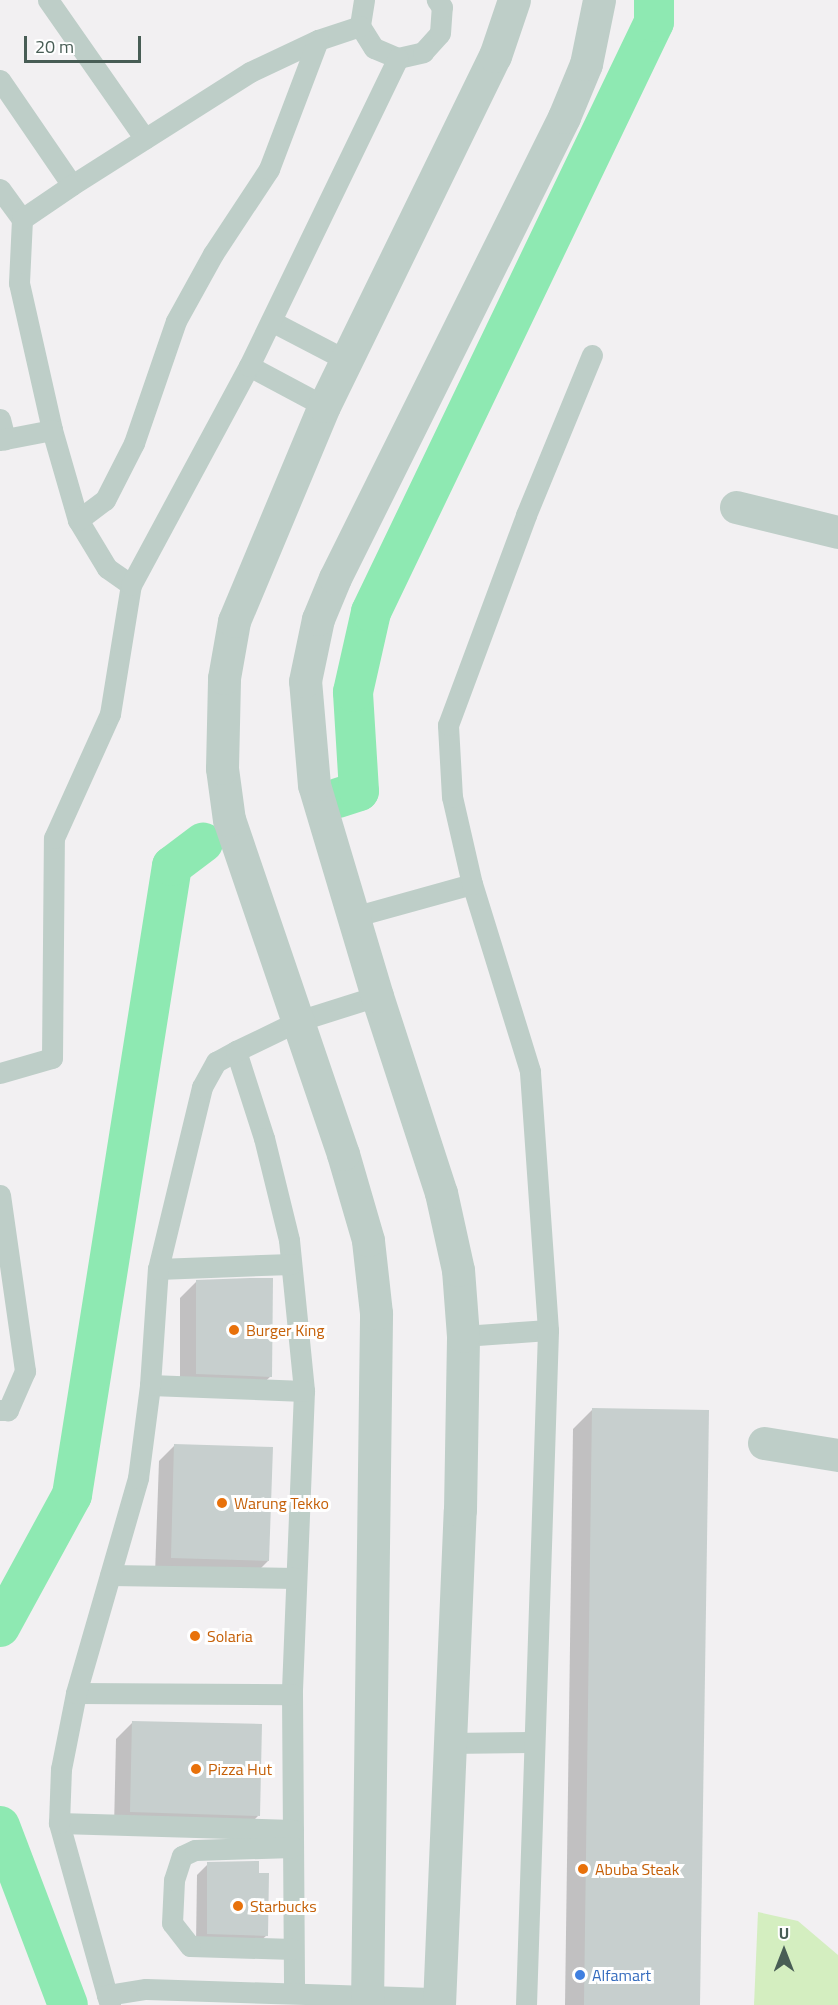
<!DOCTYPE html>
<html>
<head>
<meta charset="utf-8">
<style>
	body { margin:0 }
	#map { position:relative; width:838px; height:2005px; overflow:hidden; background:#f2f0f2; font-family:"Titillium Web",sans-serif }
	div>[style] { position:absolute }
	.green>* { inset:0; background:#d4eec0 }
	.shadow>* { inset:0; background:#0003 }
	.canal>* { height:40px; margin:-20px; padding:0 20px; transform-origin:20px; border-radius:20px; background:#8ee9b2 }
	.building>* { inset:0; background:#c7cfce }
	.service>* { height:21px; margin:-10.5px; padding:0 10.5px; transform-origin:10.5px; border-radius:10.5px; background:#becec8 }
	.minor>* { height:33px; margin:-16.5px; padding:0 16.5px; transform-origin:16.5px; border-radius:16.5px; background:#becec8 }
	.dots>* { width:16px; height:16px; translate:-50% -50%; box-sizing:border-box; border:3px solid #fff; border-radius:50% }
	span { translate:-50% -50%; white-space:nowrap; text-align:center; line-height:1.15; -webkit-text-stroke:6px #fff; paint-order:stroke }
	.food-label { font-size:16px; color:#c56008 }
	.left { translate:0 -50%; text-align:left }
	.shop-label { font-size:16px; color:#366cbe }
	.north { position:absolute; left:754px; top:1921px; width:60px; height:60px; -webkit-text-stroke:4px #fff; paint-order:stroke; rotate:0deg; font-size:16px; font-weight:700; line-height:24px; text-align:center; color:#485d55 }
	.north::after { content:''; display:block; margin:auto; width:21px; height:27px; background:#485d55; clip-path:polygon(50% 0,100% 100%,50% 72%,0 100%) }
	.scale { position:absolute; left:24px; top:36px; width:117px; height:27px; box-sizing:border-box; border:3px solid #485d55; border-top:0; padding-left:8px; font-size:18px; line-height:21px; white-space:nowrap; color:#485d55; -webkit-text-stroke:4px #fff; paint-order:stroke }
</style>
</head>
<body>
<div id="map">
	<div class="green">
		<div style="clip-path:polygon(758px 1912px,798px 1921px,838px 1955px,838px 2005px,754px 2005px)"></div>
	</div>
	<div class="shadow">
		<div style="clip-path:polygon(196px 1282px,271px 1376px,254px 1392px,180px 1390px,180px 1298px)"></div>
		<div style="clip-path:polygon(593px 1409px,699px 2005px,565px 2005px,573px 1429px)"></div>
		<div style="clip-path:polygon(175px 1445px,268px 1561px,252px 1577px,155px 1574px,159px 1461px)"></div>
		<div style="clip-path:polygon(132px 1723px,258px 1816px,242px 1832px,114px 1828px,116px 1739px)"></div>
		<div style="clip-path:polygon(208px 1864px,267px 1935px,255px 1946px,196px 1944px,197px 1875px)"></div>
	</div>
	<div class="canal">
		<div style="left:338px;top:798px;width:22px;rotate:-18deg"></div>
		<div style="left:359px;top:791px;width:99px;rotate:-93.5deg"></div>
		<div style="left:353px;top:692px;width:82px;rotate:-77.3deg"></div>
		<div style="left:371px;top:612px;width:654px;rotate:-64.37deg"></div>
		<div style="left:654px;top:22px;width:22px;rotate:-90deg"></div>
		<div style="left:0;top:1627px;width:150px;rotate:-61.4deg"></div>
		<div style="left:72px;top:1495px;width:637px;rotate:-80.97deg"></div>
		<div style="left:172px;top:866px;width:39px;rotate:-37deg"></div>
		<div style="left:0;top:1826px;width:191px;rotate:69.2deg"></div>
	</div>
	<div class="building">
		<div style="clip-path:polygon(250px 1278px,273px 1278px,272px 1377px,196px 1374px,196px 1280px)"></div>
		<div style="clip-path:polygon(592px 1408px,709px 1410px,700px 2005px,584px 2005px)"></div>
		<div style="clip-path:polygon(174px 1444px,273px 1447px,269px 1561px,171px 1558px)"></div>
		<div style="clip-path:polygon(132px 1721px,262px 1724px,260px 1816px,130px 1812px)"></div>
		<div style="clip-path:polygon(259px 1861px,259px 1873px,269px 1873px,268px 1936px,207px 1934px,207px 1862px)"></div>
	</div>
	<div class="service">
		<div style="left:48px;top:0;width:169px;rotate:55.1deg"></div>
		<div style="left:364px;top:0;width:26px;rotate:99deg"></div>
		<div style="left:360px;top:26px;width:26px;rotate:58deg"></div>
		<div style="left:374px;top:48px;width:26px;rotate:23deg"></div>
		<div style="left:398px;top:58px;width:26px;rotate:-13deg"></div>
		<div style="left:423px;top:52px;width:25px;rotate:-48deg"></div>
		<div style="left:440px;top:33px;width:26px;rotate:-86deg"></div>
		<div style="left:442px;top:7px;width:9px;rotate:-126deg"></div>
		<div style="left:0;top:80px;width:127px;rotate:55.6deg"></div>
		<div style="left:72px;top:185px;width:211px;rotate:-32.4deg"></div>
		<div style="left:250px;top:72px;width:75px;rotate:-25.2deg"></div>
		<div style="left:318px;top:40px;width:44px;rotate:-18.4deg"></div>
		<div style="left:0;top:189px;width:37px;rotate:54deg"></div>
		<div style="left:22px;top:219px;width:64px;rotate:92.7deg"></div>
		<div style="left:19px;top:283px;width:151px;rotate:77.3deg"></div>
		<div style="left:52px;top:430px;width:94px;rotate:73.9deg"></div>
		<div style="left:78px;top:520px;width:56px;rotate:58.9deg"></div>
		<div style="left:107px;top:568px;width:29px;rotate:35deg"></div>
		<div style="left:22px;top:219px;width:60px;rotate:-34.2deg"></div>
		<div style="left:271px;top:321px;width:85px;rotate:27.5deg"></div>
		<div style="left:249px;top:366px;width:85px;rotate:28.1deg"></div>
		<div style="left:0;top:419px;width:21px;rotate:76deg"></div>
		<div style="left:0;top:440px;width:53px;rotate:-10.9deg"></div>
		<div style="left:78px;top:520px;width:34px;rotate:-37deg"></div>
		<div style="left:105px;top:500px;width:64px;rotate:-63deg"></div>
		<div style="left:134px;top:443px;width:129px;rotate:-71deg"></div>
		<div style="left:176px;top:321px;width:77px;rotate:-61.1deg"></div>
		<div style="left:213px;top:254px;width:102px;rotate:-56.6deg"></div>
		<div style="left:269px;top:169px;width:138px;rotate:-69.2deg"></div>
		<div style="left:353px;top:917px;width:123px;rotate:-15.5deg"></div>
		<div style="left:236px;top:1051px;width:91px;rotate:72.2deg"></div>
		<div style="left:264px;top:1138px;width:105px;rotate:76.2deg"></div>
		<div style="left:289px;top:1240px;width:152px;rotate:84.3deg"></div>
		<div style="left:304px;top:1391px;width:303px;rotate:92.3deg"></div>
		<div style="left:292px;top:1694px;width:298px;rotate:89.6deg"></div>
		<div style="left:0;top:1073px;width:54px;rotate:-16.1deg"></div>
		<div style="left:52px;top:1058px;width:220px;rotate:-89.5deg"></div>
		<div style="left:54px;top:838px;width:136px;rotate:-65.7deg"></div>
		<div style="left:110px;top:714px;width:131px;rotate:-80.8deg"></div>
		<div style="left:131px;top:585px;width:249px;rotate:-61.7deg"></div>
		<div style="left:249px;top:366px;width:342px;rotate:-64.2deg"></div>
		<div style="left:0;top:1195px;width:178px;rotate:81.9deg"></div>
		<div style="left:25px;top:1371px;width:43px;rotate:113.6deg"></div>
		<div style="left:8px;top:1410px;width:8px;rotate:180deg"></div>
		<div style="left:158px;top:1269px;width:133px;rotate:-2.2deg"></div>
		<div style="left:463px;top:1336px;width:85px;rotate:-4deg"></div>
		<div style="left:548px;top:1330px;width:260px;rotate:-94deg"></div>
		<div style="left:530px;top:1071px;width:196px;rotate:-107.2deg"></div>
		<div style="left:472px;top:884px;width:89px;rotate:-102.9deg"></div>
		<div style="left:452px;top:797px;width:72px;rotate:-93.2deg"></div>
		<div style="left:448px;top:725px;width:224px;rotate:-69.6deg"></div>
		<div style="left:526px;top:515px;width:173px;rotate:-67.6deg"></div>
		<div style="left:150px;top:1385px;width:154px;rotate:2.2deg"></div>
		<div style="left:110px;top:1575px;width:185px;rotate:0.9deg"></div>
		<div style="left:76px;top:1693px;width:216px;rotate:0.3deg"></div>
		<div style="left:448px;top:1743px;width:84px;rotate:-0.7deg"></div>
		<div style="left:59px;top:1823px;width:234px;rotate:1.7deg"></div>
		<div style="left:293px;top:1949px;width:103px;rotate:-178.3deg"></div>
		<div style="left:190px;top:1946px;width:29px;rotate:-128deg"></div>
		<div style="left:172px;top:1923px;width:43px;rotate:-87.3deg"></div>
		<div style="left:174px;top:1880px;width:25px;rotate:-72deg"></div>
		<div style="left:182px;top:1856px;width:14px;rotate:-25deg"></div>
		<div style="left:195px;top:1850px;width:98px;rotate:-1.8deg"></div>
		<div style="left:107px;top:1995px;width:179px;rotate:-105.6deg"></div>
		<div style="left:59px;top:1823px;width:54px;rotate:-87.9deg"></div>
		<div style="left:61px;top:1769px;width:77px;rotate:-78.8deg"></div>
		<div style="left:76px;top:1693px;width:224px;rotate:-73.9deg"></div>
		<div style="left:138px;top:1478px;width:94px;rotate:-82.6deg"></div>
		<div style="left:150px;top:1385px;width:116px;rotate:-86.1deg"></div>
		<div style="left:158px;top:1269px;width:187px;rotate:-76.4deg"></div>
		<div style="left:202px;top:1087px;width:29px;rotate:-61deg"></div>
		<div style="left:216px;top:1062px;width:23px;rotate:-29deg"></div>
		<div style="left:236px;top:1051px;width:69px;rotate:-25.8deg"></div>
		<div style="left:298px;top:1021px;width:83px;rotate:-17.6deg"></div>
		<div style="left:110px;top:2005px;width:10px;rotate:-107deg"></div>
		<div style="left:107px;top:1995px;width:39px;rotate:-9deg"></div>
		<div style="left:146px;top:1989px;width:293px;rotate:1.8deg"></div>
		<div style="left:526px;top:2005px;width:675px;rotate:-88.13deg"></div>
	</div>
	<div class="minor">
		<div style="left:736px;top:507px;width:105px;rotate:13.8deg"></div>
		<div style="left:764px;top:1443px;width:75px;rotate:9.2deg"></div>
		<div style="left:367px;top:2005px;width:692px;rotate:-89.25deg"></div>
		<div style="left:376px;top:1313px;width:73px;rotate:-96.3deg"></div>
		<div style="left:368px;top:1240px;width:90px;rotate:-106.2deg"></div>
		<div style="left:343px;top:1154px;width:353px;rotate:-108.8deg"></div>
		<div style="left:229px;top:820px;width:52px;rotate:-97.7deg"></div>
		<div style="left:222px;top:768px;width:90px;rotate:-88.7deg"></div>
		<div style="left:224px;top:678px;width:58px;rotate:-80deg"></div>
		<div style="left:234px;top:621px;width:233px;rotate:-67.3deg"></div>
		<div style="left:324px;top:406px;width:390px;rotate:-64deg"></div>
		<div style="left:495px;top:56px;width:59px;rotate:-71.3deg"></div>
		<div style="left:439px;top:2005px;width:495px;rotate:-87.6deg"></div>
		<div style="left:460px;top:1510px;width:174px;rotate:-89deg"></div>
		<div style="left:463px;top:1336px;width:66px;rotate:-94.3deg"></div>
		<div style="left:458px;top:1270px;width:79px;rotate:-102.4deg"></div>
		<div style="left:441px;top:1193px;width:207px;rotate:-108deg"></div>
		<div style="left:377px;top:996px;width:220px;rotate:-106.6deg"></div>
		<div style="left:314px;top:785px;width:104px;rotate:-94.9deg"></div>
		<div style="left:305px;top:681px;width:63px;rotate:-78.2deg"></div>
		<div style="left:318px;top:619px;width:44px;rotate:-67.5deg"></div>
		<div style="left:335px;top:578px;width:515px;rotate:-63.58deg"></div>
		<div style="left:564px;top:117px;width:57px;rotate:-67.5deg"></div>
		<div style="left:586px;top:64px;width:65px;rotate:-78.5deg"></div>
	</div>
	<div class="dots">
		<div style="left:234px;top:1330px;background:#e8710a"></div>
		<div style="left:222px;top:1503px;background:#e8710a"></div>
		<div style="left:195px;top:1636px;background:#e8710a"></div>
		<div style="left:196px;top:1769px;background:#e8710a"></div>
		<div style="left:583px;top:1869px;background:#e8710a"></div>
		<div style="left:238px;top:1906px;background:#e8710a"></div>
		<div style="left:580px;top:1975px;background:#3f7fe0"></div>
	</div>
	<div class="food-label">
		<span class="left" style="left:246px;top:1330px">Burger King</span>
		<span class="left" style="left:234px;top:1503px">Warung Tekko</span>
		<span class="left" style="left:207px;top:1636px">Solaria</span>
		<span class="left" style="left:208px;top:1769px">Pizza Hut</span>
		<span class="left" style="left:595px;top:1869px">Abuba Steak</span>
		<span class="left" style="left:250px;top:1906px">Starbucks</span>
	</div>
	<div class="shop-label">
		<span class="left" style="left:592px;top:1975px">Alfamart</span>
	</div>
	<div class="north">U</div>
	<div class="scale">20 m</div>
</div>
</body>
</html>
